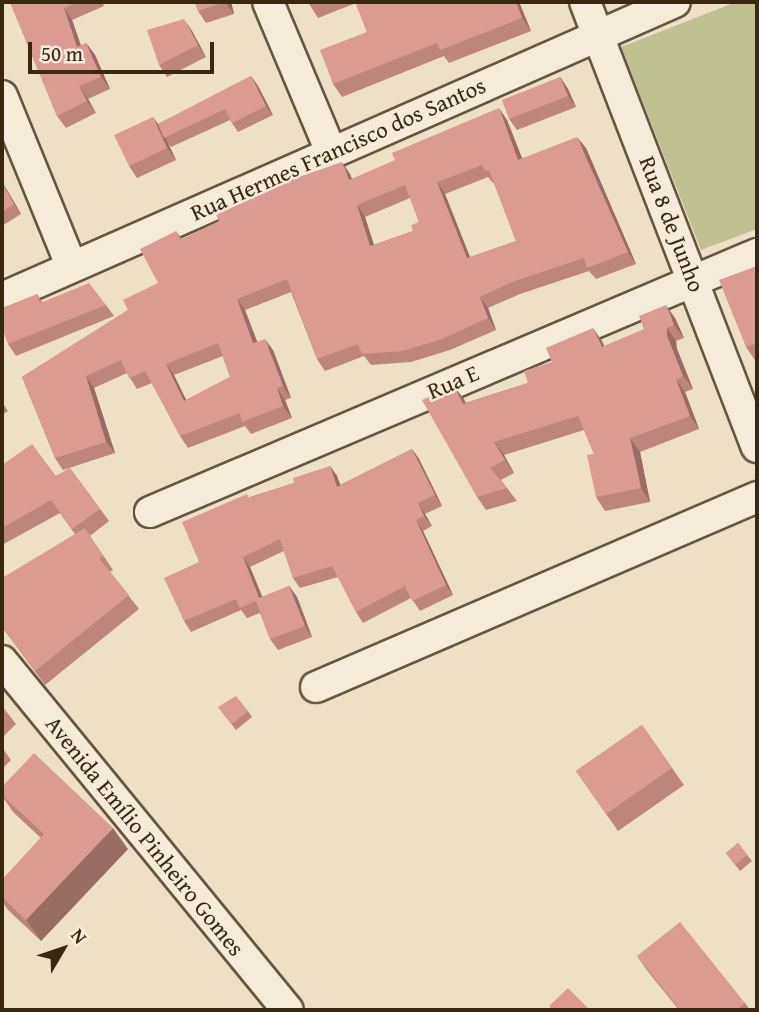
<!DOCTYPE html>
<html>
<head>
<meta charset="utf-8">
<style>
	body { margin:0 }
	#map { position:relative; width:759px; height:1012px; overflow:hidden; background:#eee0c6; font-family:"Gentium Book Plus",serif }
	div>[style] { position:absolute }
	.green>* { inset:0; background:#bfc191 }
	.roads { filter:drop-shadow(2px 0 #66553f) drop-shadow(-2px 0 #66553f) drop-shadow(0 2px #66553f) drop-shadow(0 -2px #66553f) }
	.minor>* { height:30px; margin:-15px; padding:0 15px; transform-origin:15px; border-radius:15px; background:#f4ebda }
	.wall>* { inset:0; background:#bd857e }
	.shaded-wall>* { inset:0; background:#9a6c66 }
	.building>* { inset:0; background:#dc9b92 }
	span { translate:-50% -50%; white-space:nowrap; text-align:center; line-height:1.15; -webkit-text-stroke:5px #f4ebda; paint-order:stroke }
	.street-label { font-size:23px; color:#392712 }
	.frame { position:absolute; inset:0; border:4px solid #392712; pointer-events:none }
	.north { position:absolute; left:28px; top:914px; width:70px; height:70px; -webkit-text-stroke:5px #f4ebda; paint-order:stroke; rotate:51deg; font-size:19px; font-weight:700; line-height:28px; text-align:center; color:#392712 }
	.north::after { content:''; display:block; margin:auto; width:24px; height:32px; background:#392712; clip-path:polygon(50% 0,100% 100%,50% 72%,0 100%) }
	.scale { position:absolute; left:28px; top:42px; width:186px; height:32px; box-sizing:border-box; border:4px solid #392712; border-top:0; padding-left:9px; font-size:21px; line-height:24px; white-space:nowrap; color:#392712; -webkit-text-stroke:5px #f4ebda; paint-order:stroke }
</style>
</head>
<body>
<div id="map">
	<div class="green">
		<div style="clip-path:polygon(736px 2px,757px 2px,757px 229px,701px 250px,621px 47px)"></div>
	</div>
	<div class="roads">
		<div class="minor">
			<div style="left:268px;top:2px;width:163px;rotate:67.2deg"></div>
			<div style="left:585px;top:2px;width:477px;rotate:68.9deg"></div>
			<div style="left:2px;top:96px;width:183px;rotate:67.8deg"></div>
			<div style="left:2px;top:298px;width:735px;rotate:-23.74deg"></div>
			<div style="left:150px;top:512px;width:660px;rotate:-23.03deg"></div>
			<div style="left:2px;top:661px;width:451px;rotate:50.7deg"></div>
			<div style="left:316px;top:687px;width:480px;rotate:-23.3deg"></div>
		</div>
	</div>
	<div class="wall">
		<div style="clip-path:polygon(10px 2px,102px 2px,104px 6px,72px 20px,81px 46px,86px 43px,95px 55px,110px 89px,88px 99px,96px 113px,66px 128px,57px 116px)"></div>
		<div style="clip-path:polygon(195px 2px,231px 2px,234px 14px,206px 23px,198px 11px)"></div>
		<div style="clip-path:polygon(308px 2px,519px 2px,531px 31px,449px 63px,444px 56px,342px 97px,333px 84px,367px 32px,356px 3px,318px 18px)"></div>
		<div style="clip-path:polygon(192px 31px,206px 57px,167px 77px,159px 65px)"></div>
		<div style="clip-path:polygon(251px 76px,258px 86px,273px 115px,238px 132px,230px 120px,171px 147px,167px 142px,176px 160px,137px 178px,129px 166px,158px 124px)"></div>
		<div style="clip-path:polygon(560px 77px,568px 89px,576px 107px,517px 130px,509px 119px)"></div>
		<div style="clip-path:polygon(evenodd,507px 120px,522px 158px,586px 148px,636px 264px,596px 279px,589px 271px,520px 294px,488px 308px,496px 330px,450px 350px,411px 362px,371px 365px,364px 356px,325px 371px,317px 359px,291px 292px,245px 310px,257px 342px,273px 350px,291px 398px,285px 400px,292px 418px,251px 434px,245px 426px,188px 448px,180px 436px,152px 383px,137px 389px,127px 373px,94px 388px,115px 453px,63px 470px,55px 458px,22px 377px,128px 310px,158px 283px,176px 231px,182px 239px,350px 174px,352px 179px,507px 120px,488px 177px,493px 183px,494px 183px,516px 241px,470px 257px,445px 194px,488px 177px,507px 120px,410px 198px,419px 222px,413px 231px,374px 245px,365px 217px,410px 198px,507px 120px,223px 356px,230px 377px,186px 400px,174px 375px,223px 356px)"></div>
		<div style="clip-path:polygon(2px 182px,21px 214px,2px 226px)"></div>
		<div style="clip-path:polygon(757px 266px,757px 363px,746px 347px)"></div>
		<div style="clip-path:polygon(37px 294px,42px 302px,106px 305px,114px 316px,16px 356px,8px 344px)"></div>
		<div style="clip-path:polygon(675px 318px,684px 338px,676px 341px,677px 349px,693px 389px,685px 392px,699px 429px,640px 452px,650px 502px,605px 511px,596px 497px,594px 454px,584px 430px,504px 455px,514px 473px,501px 480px,517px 501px,486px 510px,477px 497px,454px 386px,465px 403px,528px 383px,593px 328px,604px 346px)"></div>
		<div style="clip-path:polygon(2px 402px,8px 411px,2px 415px)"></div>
		<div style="clip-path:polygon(412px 449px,419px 459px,442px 506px,425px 514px,432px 526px,423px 531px,453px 595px,420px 611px,411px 598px,363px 623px,356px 612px,338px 577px,300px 588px,293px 578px,284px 551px,250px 567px,262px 597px,289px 586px,297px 597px,312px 637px,278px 650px,270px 639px,260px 613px,247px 618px,241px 610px,191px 632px,184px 621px,199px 562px,250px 497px,294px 483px,330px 466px,337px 476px,340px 485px)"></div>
		<div style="clip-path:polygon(2px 465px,56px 476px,70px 468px,109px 521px,90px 536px,113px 570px,110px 572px,139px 609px,45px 685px,2px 627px,75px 534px,60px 513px,2px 545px)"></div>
		<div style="clip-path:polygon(2px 706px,16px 724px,2px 738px)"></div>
		<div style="clip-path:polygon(218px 707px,248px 711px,252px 717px,236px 730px)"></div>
		<div style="clip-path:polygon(642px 725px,684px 785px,618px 831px,576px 771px)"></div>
		<div style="clip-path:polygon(2px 747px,11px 760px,2px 769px)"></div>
		<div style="clip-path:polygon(2px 787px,128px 849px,41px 941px,8px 910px,2px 901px,2px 880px,41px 838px,13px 812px,2px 796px)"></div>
		<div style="clip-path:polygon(738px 843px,752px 861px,740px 871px,726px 853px)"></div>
		<div style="clip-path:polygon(637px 956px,745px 1003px,750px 1010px,679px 1010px,649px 973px)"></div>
	</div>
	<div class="shaded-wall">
		<div style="clip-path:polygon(225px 2px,231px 2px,234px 14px)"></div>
		<div style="clip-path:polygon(516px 2px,519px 2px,531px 31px,522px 18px)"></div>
		<div style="clip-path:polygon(64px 8px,72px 20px,86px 60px,77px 47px)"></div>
		<div style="clip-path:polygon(184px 19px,192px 31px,206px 57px,198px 45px)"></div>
		<div style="clip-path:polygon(86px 43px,95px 55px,110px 89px,101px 77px)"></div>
		<div style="clip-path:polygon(251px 76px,258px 86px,273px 115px,266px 106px)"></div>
		<div style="clip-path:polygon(560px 77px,568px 89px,576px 107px,568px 96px)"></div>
		<div style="clip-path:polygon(79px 86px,88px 99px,96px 113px,87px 101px)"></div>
		<div style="clip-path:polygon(499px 108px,507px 120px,527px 171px,518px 160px)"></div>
		<div style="clip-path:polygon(153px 117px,161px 128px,176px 160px,167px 148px)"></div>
		<div style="clip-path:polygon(577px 137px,586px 148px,636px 264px,628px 252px)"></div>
		<div style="clip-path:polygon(342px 162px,350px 174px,357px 192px,349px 180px)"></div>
		<div style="clip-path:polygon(2px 182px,7px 190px,21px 214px,14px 204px)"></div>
		<div style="clip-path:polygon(437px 182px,445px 194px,475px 270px,467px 258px)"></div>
		<div style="clip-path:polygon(357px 205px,365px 217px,378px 258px,370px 246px)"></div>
		<div style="clip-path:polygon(480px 297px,488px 308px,496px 330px,488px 318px)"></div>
		<div style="clip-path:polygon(237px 299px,245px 310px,262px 354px,253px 343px)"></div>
		<div style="clip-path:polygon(666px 305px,675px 318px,684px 338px,674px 325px)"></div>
		<div style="clip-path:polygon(593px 328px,602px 341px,611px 361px,602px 347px)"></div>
		<div style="clip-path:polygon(667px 328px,676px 341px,677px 349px,693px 389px,683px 376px,667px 336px)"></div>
		<div style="clip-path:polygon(265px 339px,273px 350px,291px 398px,283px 386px)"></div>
		<div style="clip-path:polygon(166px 364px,174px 375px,192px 412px,184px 401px)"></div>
		<div style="clip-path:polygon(86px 376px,94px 388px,115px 453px,106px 442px)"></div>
		<div style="clip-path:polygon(676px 379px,685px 392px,699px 429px,690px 416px)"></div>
		<div style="clip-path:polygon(454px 386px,464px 399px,472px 417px,463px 404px)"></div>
		<div style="clip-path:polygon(277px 388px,285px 400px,292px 418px,283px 406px)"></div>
		<div style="clip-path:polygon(630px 438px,640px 452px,650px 502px,641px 488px)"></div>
		<div style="clip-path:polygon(494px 442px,504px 455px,514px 473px,505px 460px)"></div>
		<div style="clip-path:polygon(412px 449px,419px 459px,442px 506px,435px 495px)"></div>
		<div style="clip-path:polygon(330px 466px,337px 476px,345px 497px,337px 487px)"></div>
		<div style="clip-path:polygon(418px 503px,425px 514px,432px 526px,424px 516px)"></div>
		<div style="clip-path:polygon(416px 520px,423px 531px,453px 595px,446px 585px)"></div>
		<div style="clip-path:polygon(243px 557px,250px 567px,267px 608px,259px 598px)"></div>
		<div style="clip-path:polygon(289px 586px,297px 597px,312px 637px,305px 626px)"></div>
		<div style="clip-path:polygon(113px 828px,128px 849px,41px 941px,26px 920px)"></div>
	</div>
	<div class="building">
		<div style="clip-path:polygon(10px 2px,78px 2px,64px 8px,77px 47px,86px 43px,101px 77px,79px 86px,87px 101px,57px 116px)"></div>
		<div style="clip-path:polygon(195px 2px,225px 2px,198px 11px)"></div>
		<div style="clip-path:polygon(355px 2px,516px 2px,522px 18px,440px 50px,437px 43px,333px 84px,320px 50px,367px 32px)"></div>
		<div style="clip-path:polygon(184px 19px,198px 45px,159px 65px,147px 30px)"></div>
		<div style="clip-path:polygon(251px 76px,266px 106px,232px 123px,225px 109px,164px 138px,158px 124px)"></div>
		<div style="clip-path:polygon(560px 77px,568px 96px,509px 119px,502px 100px)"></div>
		<div style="clip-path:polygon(evenodd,499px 108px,518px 160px,577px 137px,628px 252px,587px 268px,584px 258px,512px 282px,480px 297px,488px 318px,442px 339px,403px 351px,362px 354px,358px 344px,317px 359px,287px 279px,237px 299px,253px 343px,265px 339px,283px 386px,277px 388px,283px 406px,242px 422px,240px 413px,180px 436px,145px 371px,129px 378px,121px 360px,86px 376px,106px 442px,55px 458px,22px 377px,128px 310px,123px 300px,158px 283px,140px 249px,176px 231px,180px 240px,219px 221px,216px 215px,293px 179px,342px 162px,349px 180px,395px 160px,392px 153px,499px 108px,482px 165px,485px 171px,489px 170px,516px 241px,467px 258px,437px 182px,482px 165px,499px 108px,405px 185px,419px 222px,411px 225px,413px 231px,370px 246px,357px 205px,405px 185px,499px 108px,218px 343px,230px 377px,184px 401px,166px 364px,218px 343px)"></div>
		<div style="clip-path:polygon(153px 117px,167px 148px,129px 166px,114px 135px)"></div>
		<div style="clip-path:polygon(2px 183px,14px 204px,2px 212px)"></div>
		<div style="clip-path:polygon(757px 266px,757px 343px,746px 347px,719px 280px)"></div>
		<div style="clip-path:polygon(89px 283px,106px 305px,8px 344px,2px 328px,2px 308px,37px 294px,40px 303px)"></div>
		<div style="clip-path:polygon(666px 305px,674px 325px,667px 328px,667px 336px,683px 376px,676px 379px,690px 416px,630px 438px,641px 488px,596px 497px,587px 455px,594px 454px,578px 416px,494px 442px,505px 460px,490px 468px,507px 488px,477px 497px,422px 400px,454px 386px,463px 404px,528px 383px,524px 371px,552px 362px,546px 348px,593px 328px,602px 347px,644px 329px,639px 316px)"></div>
		<div style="clip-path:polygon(32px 444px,56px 476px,70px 468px,100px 509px,72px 529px,51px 500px,2px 528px,2px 465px)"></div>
		<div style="clip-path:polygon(412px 449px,435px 495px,418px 503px,424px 516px,416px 520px,446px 585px,412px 601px,405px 586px,356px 612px,332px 566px,293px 578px,280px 539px,243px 557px,259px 598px,289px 586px,305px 626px,270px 639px,256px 601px,240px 608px,236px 599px,184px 621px,164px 578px,199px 562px,182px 522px,247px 494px,249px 498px,294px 483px,293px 478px,330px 466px,337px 487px)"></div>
		<div style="clip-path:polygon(85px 528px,103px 556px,99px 558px,129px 595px,35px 671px,2px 626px,2px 578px)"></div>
		<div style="clip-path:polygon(236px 696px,248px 711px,232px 724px,218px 707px)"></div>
		<div style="clip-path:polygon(2px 706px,6px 711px,2px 715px)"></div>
		<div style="clip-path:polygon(642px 725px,672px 768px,606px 814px,576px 771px)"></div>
		<div style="clip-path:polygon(34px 753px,113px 828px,26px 920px,2px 897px,2px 880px,44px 834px,2px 795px,2px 787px)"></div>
		<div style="clip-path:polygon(738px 843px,747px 855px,735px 865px,726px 853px)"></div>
		<div style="clip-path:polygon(680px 922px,745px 1003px,736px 1010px,680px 1010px,637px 956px)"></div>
		<div style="clip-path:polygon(568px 988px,590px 1010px,553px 1010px,549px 1006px)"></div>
	</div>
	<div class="street-label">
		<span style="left:338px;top:149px;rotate:-24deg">Rua Hermes Francisco dos Santos</span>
		<span style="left:672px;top:224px;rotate:69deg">Rua 8 de Junho</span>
		<span style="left:453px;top:382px;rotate:-23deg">Rua E</span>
		<span style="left:145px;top:836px;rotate:51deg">Avenida Emílio Pinheiro Gomes</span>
	</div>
	<div class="frame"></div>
	<div class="north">N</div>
	<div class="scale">50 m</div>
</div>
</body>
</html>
